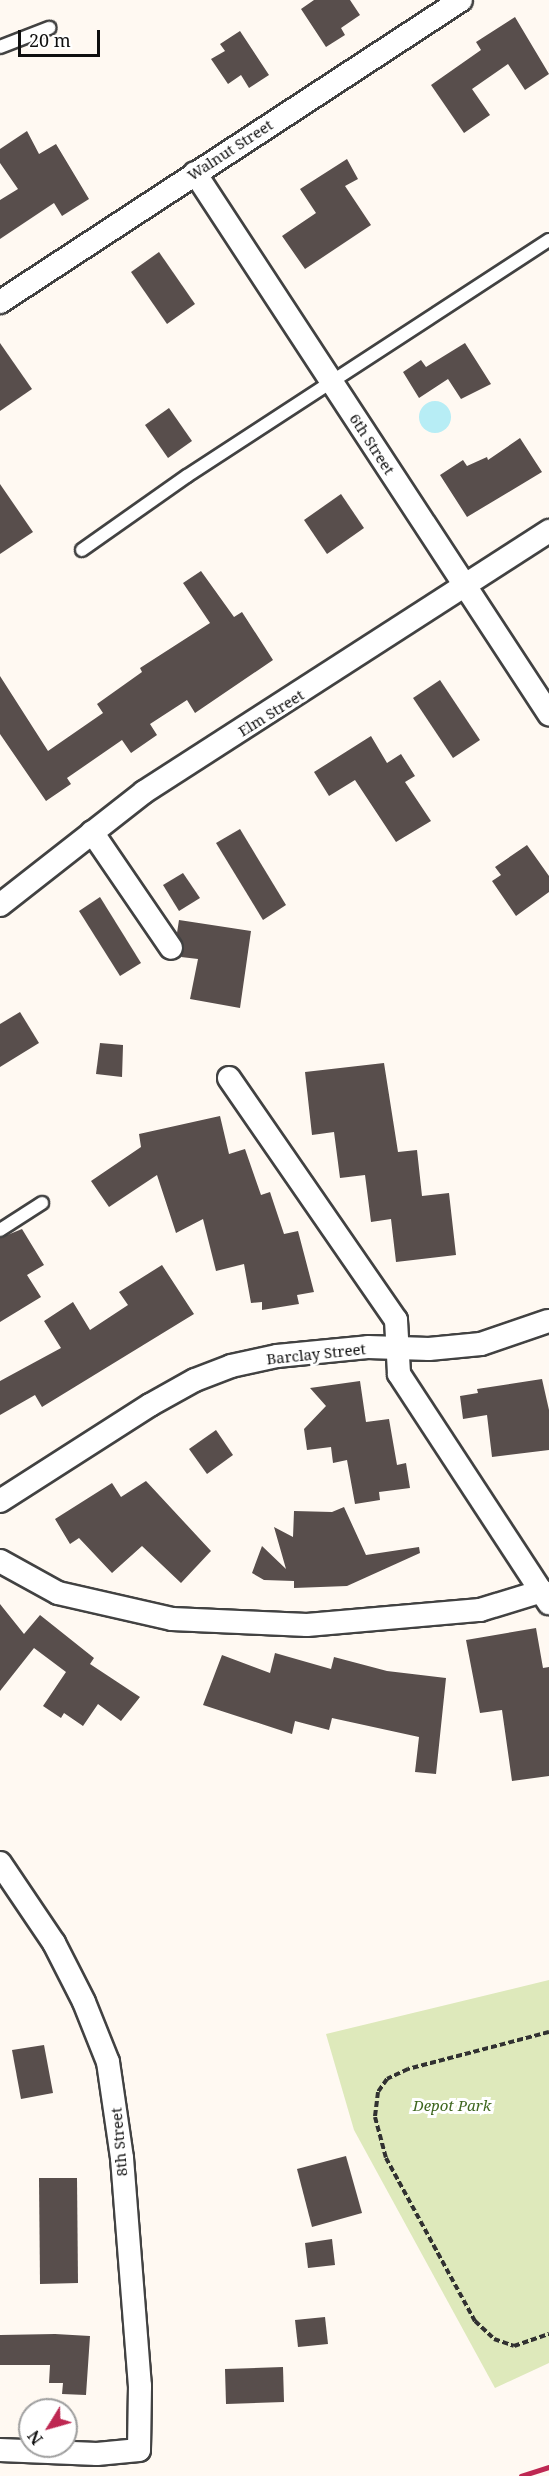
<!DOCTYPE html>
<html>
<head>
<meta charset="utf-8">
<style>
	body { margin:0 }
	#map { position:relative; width:549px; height:2476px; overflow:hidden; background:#fff9f2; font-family:"Noto Serif",serif }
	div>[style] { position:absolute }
	.green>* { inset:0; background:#dee9bb }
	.water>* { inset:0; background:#b7edf5 }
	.round { border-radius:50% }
	.building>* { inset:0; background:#584e4c }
	.path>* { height:4px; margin-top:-2px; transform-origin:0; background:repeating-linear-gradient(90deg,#313131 0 6px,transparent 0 9px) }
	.roads { filter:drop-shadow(2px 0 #424242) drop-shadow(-2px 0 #424242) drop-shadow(0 2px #424242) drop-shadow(0 -2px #424242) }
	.service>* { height:12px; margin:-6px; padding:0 6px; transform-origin:6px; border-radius:6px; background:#fff }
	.minor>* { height:22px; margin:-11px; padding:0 11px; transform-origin:11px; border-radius:11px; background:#fff }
	.rail>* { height:4.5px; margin:-2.25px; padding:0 2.25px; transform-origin:2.25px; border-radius:2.25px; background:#be2852 }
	span { translate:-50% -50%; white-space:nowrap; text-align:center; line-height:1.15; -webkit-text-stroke:6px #fff; paint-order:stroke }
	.street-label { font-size:15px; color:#0f0f0f }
	.park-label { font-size:15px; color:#3f6720; font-style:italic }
	.north { position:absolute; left:18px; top:2398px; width:60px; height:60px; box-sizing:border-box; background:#fff; border:2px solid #9f9f9f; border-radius:50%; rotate:233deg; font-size:16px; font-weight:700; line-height:24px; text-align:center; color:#0f0f0f }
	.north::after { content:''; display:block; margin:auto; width:21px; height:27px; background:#be2852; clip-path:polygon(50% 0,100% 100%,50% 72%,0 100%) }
	.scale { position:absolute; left:18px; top:30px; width:82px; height:27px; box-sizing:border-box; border:3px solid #0f0f0f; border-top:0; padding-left:8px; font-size:18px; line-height:21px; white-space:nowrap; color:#0f0f0f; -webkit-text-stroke:4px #fff; paint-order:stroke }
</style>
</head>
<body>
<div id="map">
	<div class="green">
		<div style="clip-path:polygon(549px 1980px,549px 2363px,495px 2388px,354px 2130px,326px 2034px)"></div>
	</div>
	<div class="water">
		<div class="round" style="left:419px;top:401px;width:32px;height:32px"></div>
	</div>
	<div class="building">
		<div style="clip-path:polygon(314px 0,350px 0,360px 15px,341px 28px,345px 35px,326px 47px,301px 9px)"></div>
		<div style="clip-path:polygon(515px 17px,549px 74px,525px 90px,508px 64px,472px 89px,490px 115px,464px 133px,431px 85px,481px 50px,476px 42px)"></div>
		<div style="clip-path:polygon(240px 31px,269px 75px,249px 88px,241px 75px,228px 84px,211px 59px,225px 51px,220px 44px)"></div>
		<div style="clip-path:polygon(27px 131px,39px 154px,56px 144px,89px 199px,62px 216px,54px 203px,0 239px,0 200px,18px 189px,0 163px,0 149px)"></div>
		<div style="clip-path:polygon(347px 159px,358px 179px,345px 186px,371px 225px,305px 269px,282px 236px,316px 213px,300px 189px)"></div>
		<div style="clip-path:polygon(159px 252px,195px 304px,167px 324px,131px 272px)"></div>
		<div style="clip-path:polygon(0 343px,32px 389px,0 411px)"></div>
		<div style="clip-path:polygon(465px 343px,491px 384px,461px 399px,448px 379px,419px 398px,403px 372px,421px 360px,426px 367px)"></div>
		<div style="clip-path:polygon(169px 408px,192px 441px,168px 458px,145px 425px)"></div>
		<div style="clip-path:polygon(520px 438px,542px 472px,467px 517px,440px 475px,463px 460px,467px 466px,487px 457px,488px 460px)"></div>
		<div style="clip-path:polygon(0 484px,33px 532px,0 554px)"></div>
		<div style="clip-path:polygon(341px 494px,364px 528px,327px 554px,304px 520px)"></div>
		<div style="clip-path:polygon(201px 571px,234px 617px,242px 612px,273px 660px,195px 713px,187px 700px,150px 724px,157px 735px,131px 753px,122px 740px,67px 778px,71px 784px,46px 801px,0 734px,0 676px,48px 751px,103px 713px,97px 704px,142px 672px,140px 668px,210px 623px,183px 583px)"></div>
		<div style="clip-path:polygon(440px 680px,480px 740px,453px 758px,413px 698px)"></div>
		<div style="clip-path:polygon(371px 736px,387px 763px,401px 754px,415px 776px,405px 782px,431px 821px,396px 842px,355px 780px,329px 796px,314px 772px)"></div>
		<div style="clip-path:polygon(240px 829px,286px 905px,263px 920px,216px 843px)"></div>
		<div style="clip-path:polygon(527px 845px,549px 876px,549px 892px,516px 916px,492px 881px,501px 875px,495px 867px)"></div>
		<div style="clip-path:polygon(183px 873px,200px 898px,179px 911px,163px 885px)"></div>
		<div style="clip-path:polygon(100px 897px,141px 963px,120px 976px,79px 911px)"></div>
		<div style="clip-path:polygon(179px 920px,251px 931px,240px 1008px,190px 999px,198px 959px,181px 957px,184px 948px,177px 933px)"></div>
		<div style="clip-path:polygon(20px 1012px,39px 1043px,0 1067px,0 1024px)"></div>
		<div style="clip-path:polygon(100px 1043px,123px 1045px,122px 1077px,96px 1074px)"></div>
		<div style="clip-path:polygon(384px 1063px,398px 1152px,417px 1150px,422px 1196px,449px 1193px,456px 1255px,396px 1262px,391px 1219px,371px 1222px,365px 1175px,340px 1178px,334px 1132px,312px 1135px,305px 1072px)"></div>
		<div style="clip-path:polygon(220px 1116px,229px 1154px,245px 1149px,261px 1195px,270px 1192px,284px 1234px,298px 1231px,314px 1292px,297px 1295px,299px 1304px,262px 1310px,262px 1302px,251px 1303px,244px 1264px,216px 1271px,203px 1219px,176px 1233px,157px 1175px,109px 1207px,91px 1181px,141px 1147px,139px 1134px)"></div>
		<div style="clip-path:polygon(22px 1229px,44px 1265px,27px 1275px,41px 1297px,0 1322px,0 1238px)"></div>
		<div style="clip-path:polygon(162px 1265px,194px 1314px,42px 1407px,35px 1395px,0 1415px,0 1381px,61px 1348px,44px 1321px,73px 1302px,90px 1330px,128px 1305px,119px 1292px)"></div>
		<div style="clip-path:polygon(542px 1379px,549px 1410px,549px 1450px,492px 1457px,487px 1415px,463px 1419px,460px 1396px,478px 1393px,477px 1389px)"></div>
		<div style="clip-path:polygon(360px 1381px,366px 1422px,389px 1419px,397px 1465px,406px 1463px,410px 1488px,379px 1492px,380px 1500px,355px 1504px,347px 1460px,333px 1463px,331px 1447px,307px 1450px,304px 1429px,326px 1406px,310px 1388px)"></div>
		<div style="clip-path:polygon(216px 1430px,233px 1455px,207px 1474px,189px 1449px)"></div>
		<div style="clip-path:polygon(146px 1481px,211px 1551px,181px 1583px,142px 1546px,112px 1573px,79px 1538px,70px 1544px,55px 1519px,112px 1483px,121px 1497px)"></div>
		<div style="clip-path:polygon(344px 1507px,366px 1555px,419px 1547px,420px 1553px,347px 1586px,294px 1588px,294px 1581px,264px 1580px,252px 1573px,262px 1546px,286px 1569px,274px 1527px,293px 1537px,294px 1511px,332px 1512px)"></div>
		<div style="clip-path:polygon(0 1604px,24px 1634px,40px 1615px,94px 1658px,90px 1664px,140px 1697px,121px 1721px,98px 1704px,83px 1726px,64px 1713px,61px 1718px,43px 1706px,66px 1672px,34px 1648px,0 1691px)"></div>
		<div style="clip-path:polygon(536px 1628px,543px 1668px,549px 1667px,549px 1776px,512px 1781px,502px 1710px,480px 1713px,466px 1640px)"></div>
		<div style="clip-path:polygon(275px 1653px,331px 1669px,334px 1657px,387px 1671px,446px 1678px,436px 1774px,415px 1772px,419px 1737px,332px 1718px,329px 1730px,295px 1721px,292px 1734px,203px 1705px,222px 1655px,270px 1673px)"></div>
		<div style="clip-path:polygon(44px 2045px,53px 2093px,21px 2099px,12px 2050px)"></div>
		<div style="clip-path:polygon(346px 2156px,362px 2213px,312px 2227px,297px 2169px)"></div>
		<div style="clip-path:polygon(39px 2178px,77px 2178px,78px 2283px,40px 2284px)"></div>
		<div style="clip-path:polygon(332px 2239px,335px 2265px,308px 2268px,305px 2243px)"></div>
		<div style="clip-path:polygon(325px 2317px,328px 2344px,298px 2347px,295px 2320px)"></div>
		<div style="clip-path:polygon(55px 2334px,90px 2336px,86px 2395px,62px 2394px,63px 2383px,49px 2383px,50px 2365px,0 2365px,0 2335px)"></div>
		<div style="clip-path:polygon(283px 2367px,284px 2402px,226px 2404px,225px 2369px)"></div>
	</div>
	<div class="path">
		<div style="left:549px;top:2032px;width:146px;rotate:165.3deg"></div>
		<div style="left:408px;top:2069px;width:23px;rotate:155deg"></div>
		<div style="left:387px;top:2079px;width:16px;rotate:125deg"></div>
		<div style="left:378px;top:2092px;width:25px;rotate:97deg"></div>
		<div style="left:375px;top:2117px;width:42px;rotate:75deg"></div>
		<div style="left:386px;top:2158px;width:186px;rotate:61.4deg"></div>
		<div style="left:475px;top:2321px;width:26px;rotate:43deg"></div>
		<div style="left:494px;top:2339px;width:21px;rotate:19deg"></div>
		<div style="left:514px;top:2346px;width:37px;rotate:-19deg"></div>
	</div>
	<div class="roads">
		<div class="service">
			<div style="left:0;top:47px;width:53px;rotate:-21.2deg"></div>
			<div style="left:82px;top:550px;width:128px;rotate:-35.2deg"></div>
			<div style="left:187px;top:476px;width:432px;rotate:-33.1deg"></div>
			<div style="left:0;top:1230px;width:50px;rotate:-32.7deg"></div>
		</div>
		<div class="minor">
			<div style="left:195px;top:173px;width:647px;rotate:56.8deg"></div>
			<div style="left:0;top:302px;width:551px;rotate:-33.23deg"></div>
			<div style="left:92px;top:832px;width:140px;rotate:55.7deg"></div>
			<div style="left:0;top:905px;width:183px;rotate:-38.1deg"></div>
			<div style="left:144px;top:792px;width:482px;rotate:-32.8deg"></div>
			<div style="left:229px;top:1078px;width:294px;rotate:55.4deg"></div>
			<div style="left:396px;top:1320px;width:54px;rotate:86.8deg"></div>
			<div style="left:399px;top:1374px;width:274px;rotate:56.8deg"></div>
			<div style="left:0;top:1501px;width:178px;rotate:-32.6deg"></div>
			<div style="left:150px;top:1405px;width:51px;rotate:-29.1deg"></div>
			<div style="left:195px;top:1380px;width:39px;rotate:-21deg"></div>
			<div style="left:231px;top:1366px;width:47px;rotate:-12.3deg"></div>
			<div style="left:277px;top:1356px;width:91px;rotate:-5.6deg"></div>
			<div style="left:368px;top:1347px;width:61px;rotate:1.9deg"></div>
			<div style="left:429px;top:1349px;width:52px;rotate:-5.5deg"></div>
			<div style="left:481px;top:1344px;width:71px;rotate:-18.9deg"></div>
			<div style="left:0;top:1561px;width:66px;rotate:28.9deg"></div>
			<div style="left:58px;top:1593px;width:117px;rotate:12.8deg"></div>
			<div style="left:172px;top:1619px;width:135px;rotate:2.5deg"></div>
			<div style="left:307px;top:1625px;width:174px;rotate:-5deg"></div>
			<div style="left:480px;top:1610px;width:65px;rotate:-17deg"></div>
			<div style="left:0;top:1863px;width:97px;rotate:56deg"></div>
			<div style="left:54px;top:1943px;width:66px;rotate:63deg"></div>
			<div style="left:84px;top:2002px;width:65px;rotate:68.2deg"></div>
			<div style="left:108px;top:2062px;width:97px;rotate:81.7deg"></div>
			<div style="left:122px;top:2158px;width:229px;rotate:85.5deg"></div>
			<div style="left:140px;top:2386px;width:64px;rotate:90.9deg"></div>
			<div style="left:0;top:2450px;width:97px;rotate:2.4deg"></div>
			<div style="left:97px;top:2454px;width:42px;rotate:-5.4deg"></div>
		</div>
	</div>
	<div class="rail">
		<div style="left:521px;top:2476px;width:29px;rotate:-18deg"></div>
	</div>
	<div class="street-label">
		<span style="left:230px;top:150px;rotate:-33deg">Walnut Street</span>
		<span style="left:372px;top:444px;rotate:57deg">6th Street</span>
		<span style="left:271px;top:713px;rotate:-32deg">Elm Street</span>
		<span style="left:316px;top:1354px;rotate:-6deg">Barclay Street</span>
		<span style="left:119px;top:2142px;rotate:-95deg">8th Street</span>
	</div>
	<div class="park-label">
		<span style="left:452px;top:2106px">Depot Park</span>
	</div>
	<div class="north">N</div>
	<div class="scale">20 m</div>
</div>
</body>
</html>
